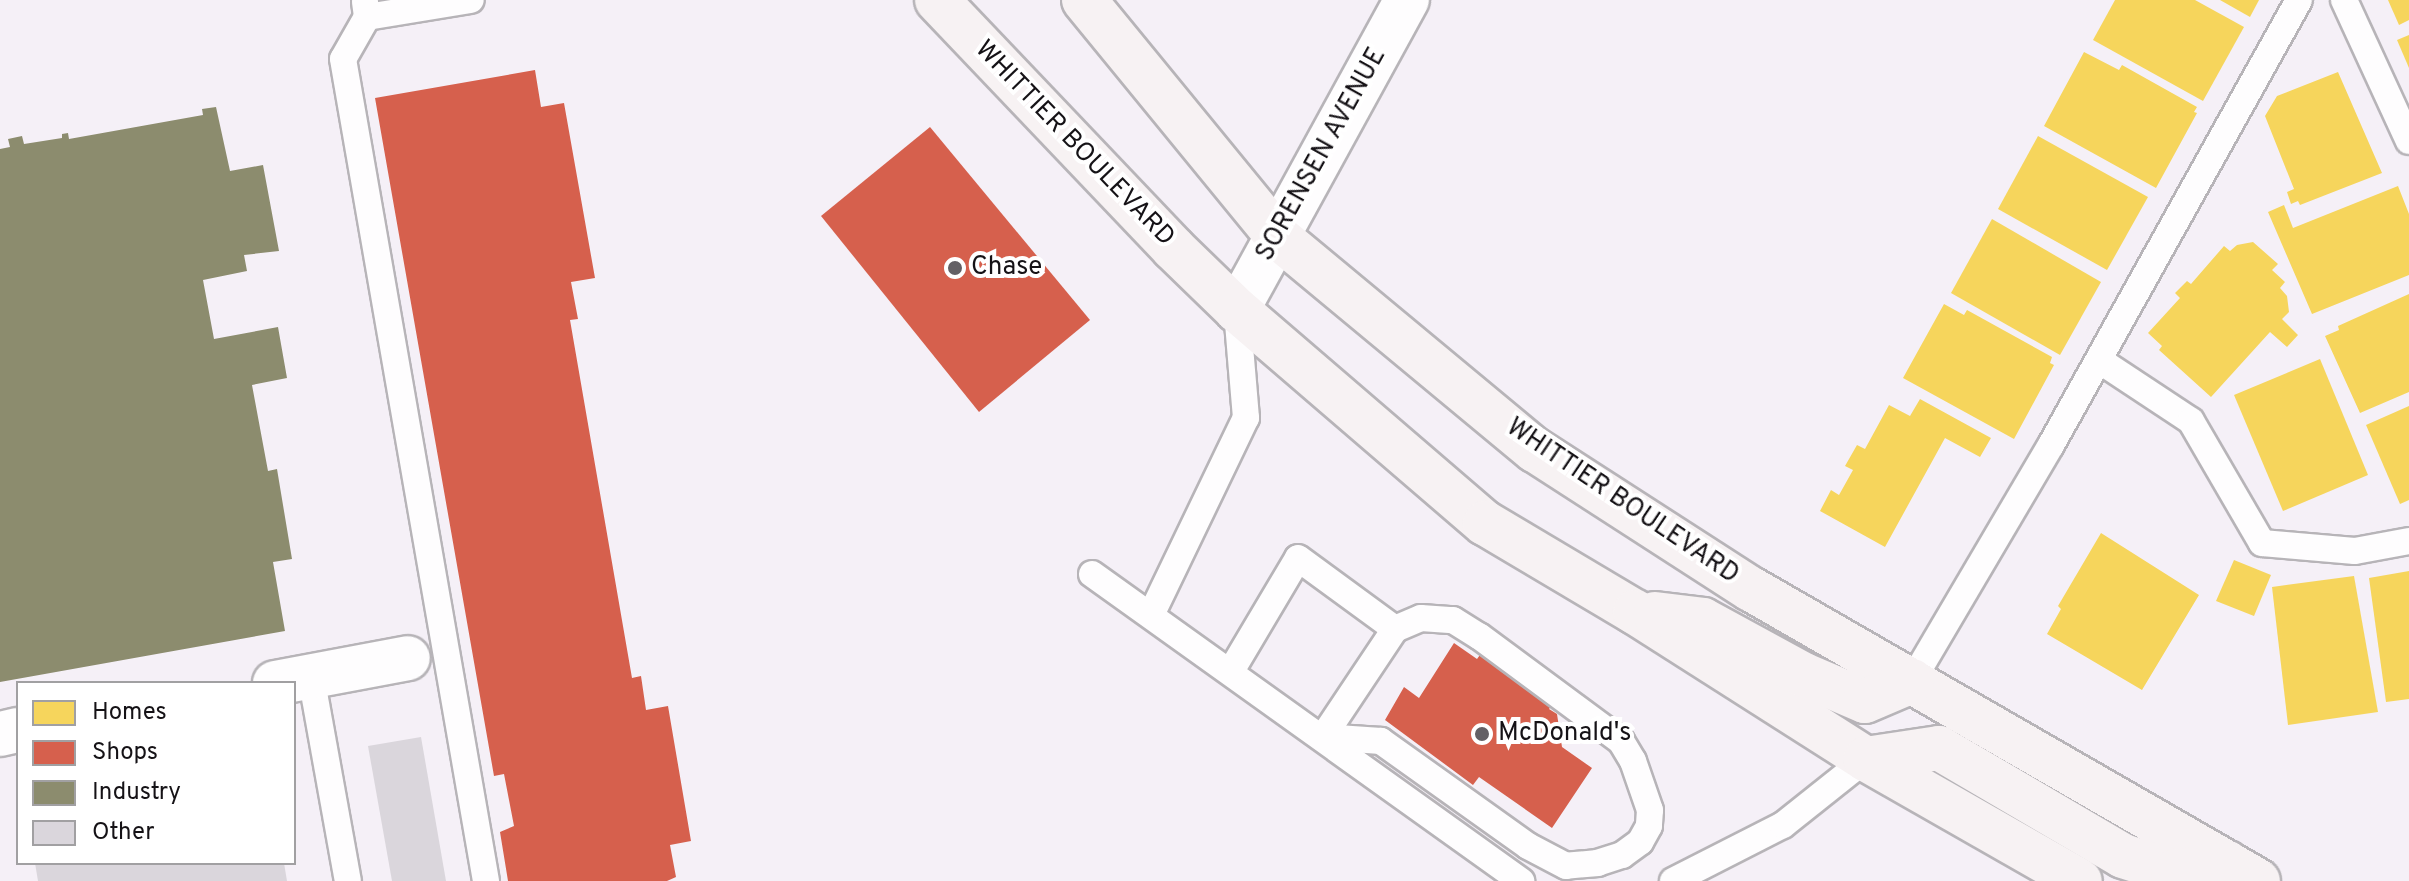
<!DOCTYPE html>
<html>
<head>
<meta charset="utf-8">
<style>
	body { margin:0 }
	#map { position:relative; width:2409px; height:881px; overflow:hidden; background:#f5f0f7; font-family:Overpass,sans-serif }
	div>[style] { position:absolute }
	.homes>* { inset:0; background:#f6d55c }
	.shops>* { inset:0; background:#d6604d }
	.industry>* { inset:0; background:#8c8c6e }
	.building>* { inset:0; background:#dad6dc }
	.roads { filter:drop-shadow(2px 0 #b7b4b8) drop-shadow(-2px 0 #b7b4b8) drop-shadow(0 2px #b7b4b8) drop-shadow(0 -2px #b7b4b8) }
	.lane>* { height:26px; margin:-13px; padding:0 13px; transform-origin:13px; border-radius:13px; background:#fefdfe }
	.street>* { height:44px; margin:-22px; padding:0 22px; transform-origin:22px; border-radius:22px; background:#fefdfe }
	.secondary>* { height:44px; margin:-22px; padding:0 22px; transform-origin:22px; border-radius:22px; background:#fefdfe }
	.primary>* { height:44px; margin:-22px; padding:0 22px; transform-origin:22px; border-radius:22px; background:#f7f2f3 }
	.dots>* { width:22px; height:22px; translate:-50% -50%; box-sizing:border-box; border:4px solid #fff; border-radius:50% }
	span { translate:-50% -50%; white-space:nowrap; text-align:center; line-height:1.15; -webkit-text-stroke:8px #fff; paint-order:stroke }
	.street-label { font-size:26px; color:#151216 }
	.poi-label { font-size:26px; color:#151216 }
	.left { translate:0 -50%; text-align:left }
	.legend { position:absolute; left:16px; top:681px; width:280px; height:184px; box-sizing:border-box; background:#fff; border:2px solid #a1a0a2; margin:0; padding:10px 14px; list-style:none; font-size:24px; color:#151216 }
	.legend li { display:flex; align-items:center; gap:16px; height:40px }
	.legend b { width:40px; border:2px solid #a1a0a2 }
</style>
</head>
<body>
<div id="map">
	<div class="homes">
		<div style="clip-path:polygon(2115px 0,2195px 0,2244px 27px,2203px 101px,2093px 40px)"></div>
		<div style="clip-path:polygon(2220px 0,2259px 0,2250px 17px)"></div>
		<div style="clip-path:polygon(2388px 0,2409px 0,2409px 20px,2399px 25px)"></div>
		<div style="clip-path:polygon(2409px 35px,2409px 68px,2397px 40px)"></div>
		<div style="clip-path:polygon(2084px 52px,2119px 70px,2122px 65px,2197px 107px,2194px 112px,2197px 113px,2156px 188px,2044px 126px)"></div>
		<div style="clip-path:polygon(2338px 72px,2382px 173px,2300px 205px,2298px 201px,2291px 204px,2287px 192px,2294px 189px,2265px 116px,2277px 96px)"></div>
		<div style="clip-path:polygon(2038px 136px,2148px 197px,2107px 270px,1998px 209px)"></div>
		<div style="clip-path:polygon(2398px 186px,2409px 214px,2409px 275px,2312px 314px,2268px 212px,2284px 205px,2293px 228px)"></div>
		<div style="clip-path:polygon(1992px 219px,2101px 282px,2060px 355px,1951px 293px)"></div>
		<div style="clip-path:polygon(2253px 242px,2278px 264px,2272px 270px,2285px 282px,2280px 288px,2287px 296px,2289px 312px,2282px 319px,2298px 335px,2287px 347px,2270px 332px,2211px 397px,2159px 350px,2162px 346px,2148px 333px,2180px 298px,2175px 293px,2187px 281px,2191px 284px,2224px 246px,2230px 251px,2237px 245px)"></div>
		<div style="clip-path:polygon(2409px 294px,2409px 392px,2360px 413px,2325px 336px,2339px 330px,2338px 326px)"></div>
		<div style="clip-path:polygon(1944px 304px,1964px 315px,1967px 310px,2052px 357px,2050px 363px,2054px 365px,2014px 439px,1903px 378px)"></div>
		<div style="clip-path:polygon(2320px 359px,2368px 475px,2283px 511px,2234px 395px)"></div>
		<div style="clip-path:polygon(1920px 399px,1991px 438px,1980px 457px,1945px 438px,1885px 547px,1820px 511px,1831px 490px,1839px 495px,1853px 470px,1845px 466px,1857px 445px,1865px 449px,1889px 405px,1910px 416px)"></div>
		<div style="clip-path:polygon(2409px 406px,2409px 500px,2400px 504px,2366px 425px)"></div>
		<div style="clip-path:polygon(2101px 533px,2199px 595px,2142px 690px,2047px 634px,2061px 609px,2058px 606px)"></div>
		<div style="clip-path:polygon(2234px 560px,2271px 575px,2254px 616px,2216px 601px)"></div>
		<div style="clip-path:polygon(2409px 571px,2409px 699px,2386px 702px,2369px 578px)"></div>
		<div style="clip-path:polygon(2354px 576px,2378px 712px,2288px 725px,2272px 587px)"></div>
	</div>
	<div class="shops">
		<div style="clip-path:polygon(535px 70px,541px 107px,564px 103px,595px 278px,571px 282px,578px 319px,570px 320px,632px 678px,641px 676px,646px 710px,668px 706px,691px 841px,670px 845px,676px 877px,667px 881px,508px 881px,500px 832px,514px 826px,504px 774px,494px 776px,375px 98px)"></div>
		<div style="clip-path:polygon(930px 127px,1090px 320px,979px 412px,821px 216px)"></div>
		<div style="clip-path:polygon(1454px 643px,1477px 659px,1485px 648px,1500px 659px,1495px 666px,1540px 697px,1557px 699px,1549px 709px,1557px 714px,1562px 747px,1592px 768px,1552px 828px,1479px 777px,1473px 785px,1385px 720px,1404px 687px,1419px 698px)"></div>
	</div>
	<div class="industry">
		<div style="clip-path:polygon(216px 107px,230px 171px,263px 165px,279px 251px,244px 255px,247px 271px,203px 280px,214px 339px,278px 327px,287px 378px,252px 385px,268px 471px,277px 469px,292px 559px,273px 562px,285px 631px,0 682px,0 149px,10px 147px,8px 139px,22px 136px,24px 144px,62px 138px,62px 134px,68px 133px,69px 139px,203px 115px,202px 109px)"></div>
	</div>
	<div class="building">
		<div style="clip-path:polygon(421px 737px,446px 881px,392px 881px,368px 746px)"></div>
		<div style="clip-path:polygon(35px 863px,284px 863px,287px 881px,38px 881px)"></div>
	</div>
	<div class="roads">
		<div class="lane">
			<div style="left:2344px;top:0;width:155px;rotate:65.3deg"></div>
			<div style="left:365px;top:2px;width:15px;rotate:82deg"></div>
			<div style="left:367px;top:17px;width:105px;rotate:-9.3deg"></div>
			<div style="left:367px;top:17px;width:48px;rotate:119.7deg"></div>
			<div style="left:343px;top:59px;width:834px;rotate:80.13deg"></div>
			<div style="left:2099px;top:360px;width:110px;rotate:33.5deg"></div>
			<div style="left:2191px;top:421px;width:141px;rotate:59.8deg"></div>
			<div style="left:2262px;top:543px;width:93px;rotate:4.9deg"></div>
			<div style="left:2355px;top:551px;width:55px;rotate:-10.5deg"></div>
			<div style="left:1092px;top:574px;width:528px;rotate:35.59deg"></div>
			<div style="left:1151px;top:615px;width:219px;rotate:-64.3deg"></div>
			<div style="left:1246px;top:418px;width:108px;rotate:-94.8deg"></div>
			<div style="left:1421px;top:618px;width:32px;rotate:4deg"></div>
			<div style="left:1453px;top:620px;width:31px;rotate:32deg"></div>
			<div style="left:1479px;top:636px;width:177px;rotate:36.5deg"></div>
			<div style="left:1621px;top:741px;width:23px;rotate:59deg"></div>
			<div style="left:1633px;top:761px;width:52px;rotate:70.9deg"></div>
			<div style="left:1650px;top:810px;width:16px;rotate:94deg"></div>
			<div style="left:1649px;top:826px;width:18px;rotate:119deg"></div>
			<div style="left:1640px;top:842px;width:22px;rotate:144deg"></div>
			<div style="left:1622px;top:855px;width:25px;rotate:162deg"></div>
			<div style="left:1598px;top:863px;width:32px;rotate:175deg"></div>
			<div style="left:1566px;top:866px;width:43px;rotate:-152.2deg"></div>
			<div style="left:1528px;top:846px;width:181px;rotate:-144.5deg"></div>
			<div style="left:1381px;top:741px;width:58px;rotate:-176.1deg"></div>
			<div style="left:1323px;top:737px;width:130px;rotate:-56.3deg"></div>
			<div style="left:1395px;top:629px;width:28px;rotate:-23deg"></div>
			<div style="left:1231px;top:671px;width:131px;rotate:-59.3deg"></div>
			<div style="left:1298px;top:558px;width:120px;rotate:36.2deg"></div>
			<div style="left:311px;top:676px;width:208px;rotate:79.8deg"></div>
			<div style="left:1912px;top:681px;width:274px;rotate:-59.5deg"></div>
			<div style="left:2051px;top:445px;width:509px;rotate:-60.87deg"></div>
			<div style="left:1673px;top:881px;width:123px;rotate:-27deg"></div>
			<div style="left:1783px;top:825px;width:106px;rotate:-38.5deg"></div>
		</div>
		<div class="street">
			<div style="left:275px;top:683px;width:135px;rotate:-10.6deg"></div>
			<div style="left:0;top:734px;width:18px;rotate:-13deg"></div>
		</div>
		<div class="secondary">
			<div style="left:1237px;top:310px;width:354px;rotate:-61.3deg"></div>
		</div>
		<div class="primary">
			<div style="left:937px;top:0;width:342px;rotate:46.4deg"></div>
			<div style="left:1173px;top:248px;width:89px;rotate:44.1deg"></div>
			<div style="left:1237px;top:310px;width:327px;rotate:40.7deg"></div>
			<div style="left:1485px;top:523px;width:174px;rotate:30.7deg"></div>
			<div style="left:1635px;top:612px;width:274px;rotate:32.5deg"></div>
			<div style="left:1866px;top:759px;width:246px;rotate:29.7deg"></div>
			<div style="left:1084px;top:0;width:306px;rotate:50.7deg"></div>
			<div style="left:1278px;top:237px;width:334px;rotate:39.7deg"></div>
			<div style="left:1535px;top:450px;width:257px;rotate:32.8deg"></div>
			<div style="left:1751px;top:589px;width:585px;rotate:29.94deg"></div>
			<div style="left:1655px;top:614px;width:48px;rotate:7.1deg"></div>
			<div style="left:1703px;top:620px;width:115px;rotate:28.6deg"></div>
			<div style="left:1804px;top:675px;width:66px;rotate:23.1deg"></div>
			<div style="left:1865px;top:701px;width:51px;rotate:-23.1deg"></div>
			<div style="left:1866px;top:759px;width:74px;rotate:-8.6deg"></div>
			<div style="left:1939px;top:748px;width:213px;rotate:30.4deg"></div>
			<div style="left:2123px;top:856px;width:52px;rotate:17.7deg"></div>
			<div style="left:2173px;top:872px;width:55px;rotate:-9.5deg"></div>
		</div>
	</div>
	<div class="dots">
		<div style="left:955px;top:268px;background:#636065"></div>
		<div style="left:1482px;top:734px;background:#636065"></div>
	</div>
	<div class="street-label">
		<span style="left:1074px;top:144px;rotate:46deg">WHITTIER BOULEVARD</span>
		<span style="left:1322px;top:155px;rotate:-61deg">SORENSEN AVENUE</span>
		<span style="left:1622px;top:502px;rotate:34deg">WHITTIER BOULEVARD</span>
	</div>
	<div class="poi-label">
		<span class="left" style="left:971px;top:268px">Chase</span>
		<span class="left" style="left:1498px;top:734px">McDonald's</span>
	</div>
	<ul class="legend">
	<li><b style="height:22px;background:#f6d55c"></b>Homes</li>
	<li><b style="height:22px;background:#d6604d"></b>Shops</li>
	<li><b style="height:22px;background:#8c8c6e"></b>Industry</li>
	<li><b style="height:22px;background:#dad6dc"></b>Other</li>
	</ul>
</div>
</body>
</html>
